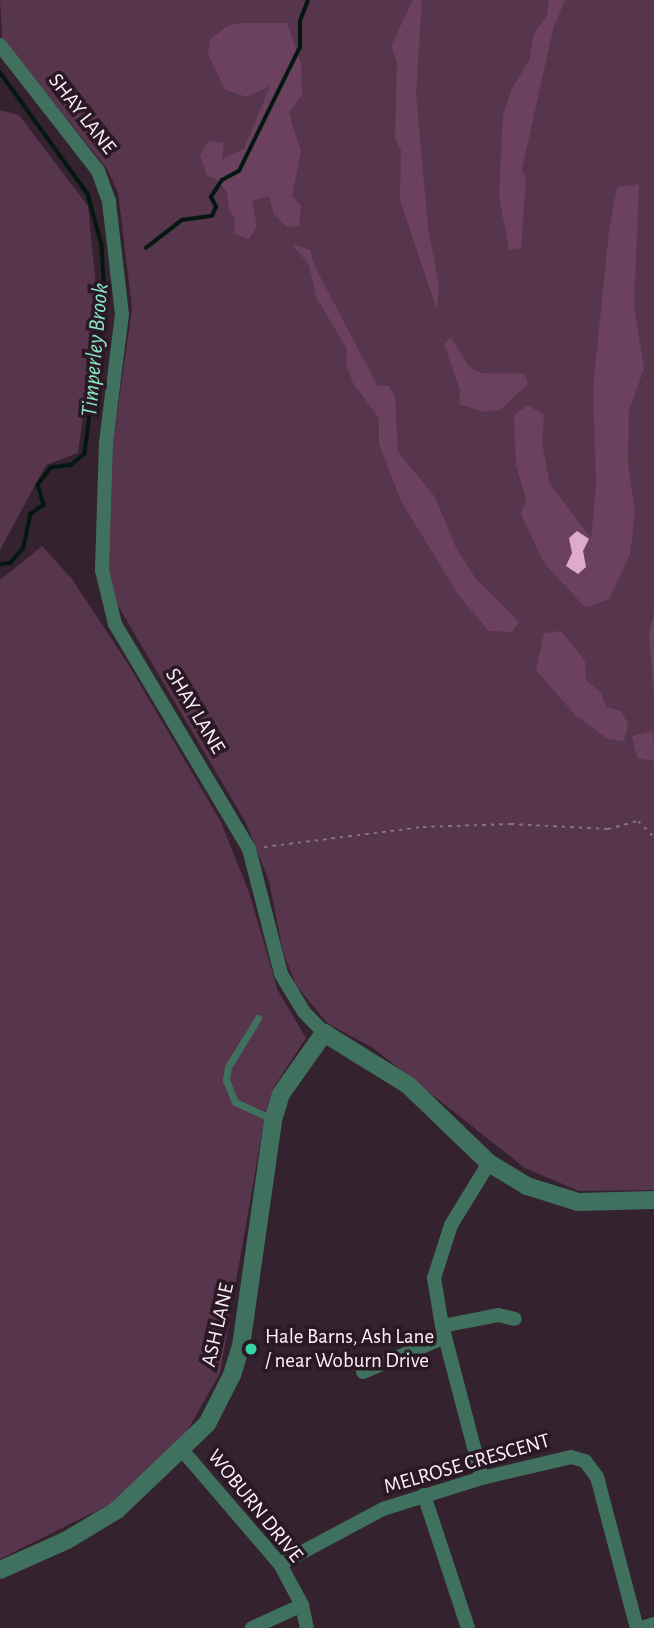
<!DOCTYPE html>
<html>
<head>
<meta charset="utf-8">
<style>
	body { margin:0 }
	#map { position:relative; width:654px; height:1628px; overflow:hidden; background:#34222f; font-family:"Alegreya Sans",sans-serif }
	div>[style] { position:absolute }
	.green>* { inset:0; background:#57354d }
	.forest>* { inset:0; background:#6c4160 }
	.stream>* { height:3.5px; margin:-1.75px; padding:0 1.75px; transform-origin:1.75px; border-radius:1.75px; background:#041710 }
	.building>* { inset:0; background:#deabcd }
	.path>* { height:2px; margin-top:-1px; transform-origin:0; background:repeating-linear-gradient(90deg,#84747f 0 3.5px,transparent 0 8.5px) }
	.service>* { height:7px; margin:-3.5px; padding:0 3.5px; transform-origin:3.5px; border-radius:3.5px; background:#40705e }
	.minor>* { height:14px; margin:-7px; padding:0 7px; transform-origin:7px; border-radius:7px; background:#40705e }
	.tertiary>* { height:18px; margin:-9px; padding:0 9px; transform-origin:9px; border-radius:9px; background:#40705e }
	.dots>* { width:19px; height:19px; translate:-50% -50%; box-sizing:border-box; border:4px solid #2a1925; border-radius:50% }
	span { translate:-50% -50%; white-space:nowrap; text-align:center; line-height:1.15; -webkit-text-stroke:7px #2a1925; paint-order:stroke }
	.street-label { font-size:21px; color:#fdf0f8 }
	.poi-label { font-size:21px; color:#fdf0f8 }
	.left { translate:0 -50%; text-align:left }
	.water-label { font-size:23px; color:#88e7c4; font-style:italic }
</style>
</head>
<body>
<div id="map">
	<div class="green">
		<div style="clip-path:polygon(0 0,654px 0,654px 1190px,579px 1191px,525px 1168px,373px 1048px,327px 1023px,296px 985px,283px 952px,269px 881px,246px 823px,117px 604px,108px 566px,111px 456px,132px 308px,118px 192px,107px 169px,2px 38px)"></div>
		<div style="clip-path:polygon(0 110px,19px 115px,88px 206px,98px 306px,78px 453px,46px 465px,0 550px)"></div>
		<div style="clip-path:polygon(42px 546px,72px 579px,128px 664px,221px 822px,249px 892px,278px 991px,306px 1038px,274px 1087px,266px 1110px,220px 1373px,183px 1438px,112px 1503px,0 1559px,0 580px)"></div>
	</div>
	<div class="forest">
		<div style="clip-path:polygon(413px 0,422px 0,416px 94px,428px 228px,439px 286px,437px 310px,400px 200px,401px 150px,395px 139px,397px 63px,391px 46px)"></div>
		<div style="clip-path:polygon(549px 0,565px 0,553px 29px,522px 169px,526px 181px,521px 248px,509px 250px,499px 195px,503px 115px,512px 88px,529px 61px,534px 34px,547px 15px)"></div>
		<div style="clip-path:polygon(242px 23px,287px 23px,301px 64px,302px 95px,289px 113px,301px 152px,292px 196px,301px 206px,299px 226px,287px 227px,274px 215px,269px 196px,252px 201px,257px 226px,249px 239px,234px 234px,235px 219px,229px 210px,227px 192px,215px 178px,207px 176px,200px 156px,208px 141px,224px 143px,222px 159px,244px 149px,270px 86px,247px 97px,225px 90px,208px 54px,210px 40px,227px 26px)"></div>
		<div style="clip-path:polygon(639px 184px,634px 306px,644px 369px,629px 410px,628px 463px,635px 513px,630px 555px,609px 599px,586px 608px,544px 563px,521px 514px,526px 500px,516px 465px,514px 415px,528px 405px,544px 415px,542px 443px,550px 484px,591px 538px,596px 485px,593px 388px,609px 231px,617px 187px)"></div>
		<div style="clip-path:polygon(292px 244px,310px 250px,314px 265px,377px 385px,389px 386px,395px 397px,398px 452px,435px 497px,456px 548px,476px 579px,519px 622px,512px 632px,489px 631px,459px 596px,401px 501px,379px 444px,379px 418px,353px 383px,346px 364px,347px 349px,316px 297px,309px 265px)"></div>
		<div style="clip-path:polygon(451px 337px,468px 366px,481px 373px,525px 374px,528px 384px,500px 410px,484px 412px,459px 404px,460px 390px,444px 344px)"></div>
		<div style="clip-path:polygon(654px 614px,654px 695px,649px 634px)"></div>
		<div style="clip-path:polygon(561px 631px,585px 661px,586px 680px,601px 693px,606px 707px,621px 711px,628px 724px,624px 741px,608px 739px,576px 716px,536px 670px,544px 633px)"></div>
		<div style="clip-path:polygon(653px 731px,654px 761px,637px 758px,632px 736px)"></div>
	</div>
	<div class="stream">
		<div style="left:0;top:72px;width:150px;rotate:54.2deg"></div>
		<div style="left:88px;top:194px;width:53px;rotate:74.6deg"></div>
		<div style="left:102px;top:245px;width:54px;rotate:86.8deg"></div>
		<div style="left:105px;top:299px;width:156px;rotate:97.4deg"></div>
		<div style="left:85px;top:454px;width:17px;rotate:140deg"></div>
		<div style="left:72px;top:465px;width:21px;rotate:172deg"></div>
		<div style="left:51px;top:468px;width:21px;rotate:127deg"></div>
		<div style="left:38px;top:485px;width:21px;rotate:73deg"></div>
		<div style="left:44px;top:505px;width:16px;rotate:145deg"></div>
		<div style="left:31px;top:514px;width:35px;rotate:102deg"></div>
		<div style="left:24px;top:548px;width:20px;rotate:131deg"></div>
		<div style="left:11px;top:563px;width:11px;rotate:170deg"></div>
		<div style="left:146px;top:248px;width:46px;rotate:-37.9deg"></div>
		<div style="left:182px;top:220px;width:30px;rotate:-8deg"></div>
		<div style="left:212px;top:216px;width:10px;rotate:-66deg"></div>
		<div style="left:216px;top:207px;width:11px;rotate:-117deg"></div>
		<div style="left:211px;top:197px;width:20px;rotate:-57deg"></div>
		<div style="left:222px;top:180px;width:19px;rotate:-28deg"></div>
		<div style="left:239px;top:171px;width:138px;rotate:-63.8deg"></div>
		<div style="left:300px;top:47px;width:26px;rotate:-90deg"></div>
		<div style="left:300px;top:21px;width:22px;rotate:-69deg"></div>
	</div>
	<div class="building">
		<div style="clip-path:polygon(577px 531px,589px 539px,583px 551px,586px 567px,578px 574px,566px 566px,572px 553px,569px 538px)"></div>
	</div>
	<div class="path">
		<div style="left:264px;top:847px;width:160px;rotate:-7.2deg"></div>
		<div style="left:423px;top:827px;width:88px;rotate:-2deg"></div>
		<div style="left:511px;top:824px;width:97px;rotate:3deg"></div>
		<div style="left:608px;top:829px;width:31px;rotate:-15deg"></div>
		<div style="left:638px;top:821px;width:23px;rotate:45deg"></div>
	</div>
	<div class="service">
		<div style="left:258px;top:1018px;width:57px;rotate:121.5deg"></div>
		<div style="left:228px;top:1067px;width:13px;rotate:99deg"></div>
		<div style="left:226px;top:1080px;width:24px;rotate:68deg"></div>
		<div style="left:235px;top:1102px;width:41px;rotate:24.7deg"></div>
	</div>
	<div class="minor">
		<div style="left:0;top:45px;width:160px;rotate:52.1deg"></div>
		<div style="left:98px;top:171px;width:33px;rotate:70deg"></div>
		<div style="left:109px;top:202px;width:113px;rotate:83.4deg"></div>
		<div style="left:122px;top:314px;width:129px;rotate:97.1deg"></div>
		<div style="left:106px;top:442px;width:128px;rotate:91.8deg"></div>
		<div style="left:102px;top:570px;width:56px;rotate:76.5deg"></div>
		<div style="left:115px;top:624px;width:262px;rotate:59.2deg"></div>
		<div style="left:249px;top:849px;width:129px;rotate:75.6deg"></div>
		<div style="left:281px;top:974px;width:44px;rotate:58.8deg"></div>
		<div style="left:304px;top:1012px;width:29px;rotate:46deg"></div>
		<div style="left:442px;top:1326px;width:57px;rotate:-11.1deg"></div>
		<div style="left:498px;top:1315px;width:17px;rotate:13deg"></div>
		<div style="left:363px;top:1372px;width:89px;rotate:-23.1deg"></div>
		<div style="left:183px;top:1451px;width:149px;rotate:49.4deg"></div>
		<div style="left:280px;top:1564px;width:47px;rotate:61.8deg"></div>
		<div style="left:302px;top:1605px;width:24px;rotate:78deg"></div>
		<div style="left:482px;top:1478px;width:157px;rotate:-104.7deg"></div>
		<div style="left:442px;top:1326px;width:49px;rotate:-99.5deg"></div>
		<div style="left:434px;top:1278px;width:56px;rotate:-72.2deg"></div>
		<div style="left:451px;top:1225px;width:73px;rotate:-58.5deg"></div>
		<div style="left:424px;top:1495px;width:140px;rotate:71.7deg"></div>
		<div style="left:280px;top:1564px;width:117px;rotate:-28.1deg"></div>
		<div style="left:383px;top:1509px;width:104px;rotate:-17.4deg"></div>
		<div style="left:482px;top:1478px;width:91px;rotate:-13.3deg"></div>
		<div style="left:571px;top:1457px;width:15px;rotate:16deg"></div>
		<div style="left:585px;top:1461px;width:20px;rotate:53deg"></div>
		<div style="left:597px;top:1477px;width:156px;rotate:75.2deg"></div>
		<div style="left:252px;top:1628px;width:55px;rotate:-24.7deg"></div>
		<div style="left:642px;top:1628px;width:13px;rotate:-18deg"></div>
	</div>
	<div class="tertiary">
		<div style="left:0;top:1570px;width:73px;rotate:-24.1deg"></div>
		<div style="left:67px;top:1540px;width:58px;rotate:-31deg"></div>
		<div style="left:117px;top:1510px;width:124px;rotate:-43.7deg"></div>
		<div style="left:207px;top:1424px;width:55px;rotate:-63deg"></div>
		<div style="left:232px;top:1375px;width:30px;rotate:-73deg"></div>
		<div style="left:241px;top:1346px;width:228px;rotate:-81.9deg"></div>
		<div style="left:273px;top:1120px;width:27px;rotate:-73deg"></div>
		<div style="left:281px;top:1094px;width:75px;rotate:-54.8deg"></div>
		<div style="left:324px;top:1033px;width:99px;rotate:31.8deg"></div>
		<div style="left:408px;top:1085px;width:112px;rotate:43.9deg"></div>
		<div style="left:489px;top:1163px;width:44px;rotate:31.2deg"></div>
		<div style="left:527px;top:1186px;width:53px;rotate:17.4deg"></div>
		<div style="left:578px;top:1202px;width:76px;rotate:-1.5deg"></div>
	</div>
	<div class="dots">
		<div style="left:251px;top:1349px;background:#37d4a6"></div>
	</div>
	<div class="street-label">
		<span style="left:82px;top:114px;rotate:52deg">SHAY LANE</span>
		<span style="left:195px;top:711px;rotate:59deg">SHAY LANE</span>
		<span style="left:218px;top:1325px;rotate:-77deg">ASH LANE</span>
		<span style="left:467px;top:1464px;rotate:-16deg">MELROSE CRESCENT</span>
		<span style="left:255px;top:1506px;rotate:51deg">WOBURN DRIVE</span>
	</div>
	<div class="poi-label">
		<span class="left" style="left:265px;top:1349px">Hale Barns, Ash Lane<br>/ near Woburn Drive</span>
	</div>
	<div class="water-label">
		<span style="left:96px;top:350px;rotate:-85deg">Timperley Brook</span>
	</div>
</div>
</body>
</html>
